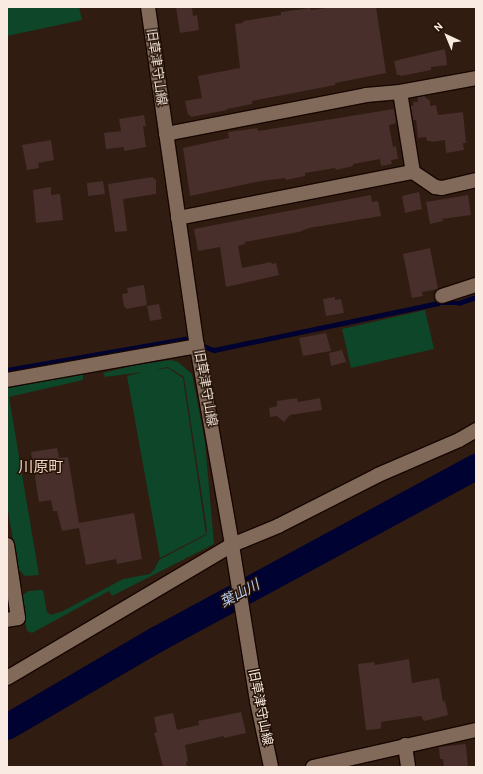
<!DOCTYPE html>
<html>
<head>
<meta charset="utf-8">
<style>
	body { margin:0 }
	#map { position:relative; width:483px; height:774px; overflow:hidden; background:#301c10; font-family:Karla,"Noto Sans JP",sans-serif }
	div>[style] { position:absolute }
	.green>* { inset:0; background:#0d4628 }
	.stream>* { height:4.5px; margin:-2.25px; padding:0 2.25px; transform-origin:2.25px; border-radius:2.25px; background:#000231 }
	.river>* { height:26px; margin:-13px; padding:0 13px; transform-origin:13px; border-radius:13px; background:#000231 }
	.building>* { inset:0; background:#482f2b }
	.roads { filter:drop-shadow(1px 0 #170600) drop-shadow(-1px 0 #170600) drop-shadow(0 1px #170600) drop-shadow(0 -1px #170600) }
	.minor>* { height:14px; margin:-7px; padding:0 7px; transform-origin:7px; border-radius:7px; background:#826a5b }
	span { translate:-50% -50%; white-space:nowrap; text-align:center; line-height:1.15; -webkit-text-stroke:3px #261307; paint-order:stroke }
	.street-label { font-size:13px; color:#f9ebe2 }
	.water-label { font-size:14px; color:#b6cef5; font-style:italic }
	.quarter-label { font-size:15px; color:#f0d5c4 }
	.frame { position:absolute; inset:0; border:8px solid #f9ebe2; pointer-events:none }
	.north { position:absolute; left:427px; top:16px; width:40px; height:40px; -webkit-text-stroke:3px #261307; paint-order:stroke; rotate:316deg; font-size:11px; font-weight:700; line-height:16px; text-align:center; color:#f9ebe2 }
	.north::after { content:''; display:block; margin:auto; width:14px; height:18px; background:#f9ebe2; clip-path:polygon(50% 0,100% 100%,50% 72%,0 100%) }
</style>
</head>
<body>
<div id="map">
	<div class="green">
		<div style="clip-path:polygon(7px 7px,79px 7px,82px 20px,7px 36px)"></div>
		<div style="clip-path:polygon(425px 310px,434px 349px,351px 368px,342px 329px)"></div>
		<div style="clip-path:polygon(171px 360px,178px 362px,192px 374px,205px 442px,214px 544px,112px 596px,109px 591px,32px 633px,27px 631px,20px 598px,28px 591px,43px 590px,47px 612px,51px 615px,63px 611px,123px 579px,150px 574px,154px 570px,159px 560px,206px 535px,207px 530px,184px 377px,168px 367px,154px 370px,168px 368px,183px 378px,206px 534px,160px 558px,127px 376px,143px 372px,105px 377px,103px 373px,136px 365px)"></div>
		<div style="clip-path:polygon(80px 374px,83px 375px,83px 380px,9px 397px,39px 575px,25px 576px,18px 569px,7px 505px,7px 388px)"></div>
	</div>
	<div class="stream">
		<div style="left:7px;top:370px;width:181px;rotate:-9.9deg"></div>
		<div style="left:185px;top:339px;width:31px;rotate:21deg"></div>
		<div style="left:214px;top:350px;width:229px;rotate:-11.8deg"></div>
		<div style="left:438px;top:303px;width:21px"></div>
		<div style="left:459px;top:303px;width:18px;rotate:-19deg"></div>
	</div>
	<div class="river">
		<div style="left:7px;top:727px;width:173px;rotate:-30.3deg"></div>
		<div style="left:156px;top:640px;width:364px;rotate:-28.4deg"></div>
	</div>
	<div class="building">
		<div style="clip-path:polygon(176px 7px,192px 7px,193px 16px,197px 15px,199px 30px,180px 33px)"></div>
		<div style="clip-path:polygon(334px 7px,376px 7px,386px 73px,335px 83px,335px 85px,252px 101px,252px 104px,227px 109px,227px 110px,191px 117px,190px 115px,188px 115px,185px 101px,202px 98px,198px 76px,240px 68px,235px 24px,243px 23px,243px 21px,281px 15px,281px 12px,310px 8px,311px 10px)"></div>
		<div style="clip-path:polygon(445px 49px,447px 65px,431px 67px,431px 70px,401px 76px,400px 75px,397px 75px,394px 61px)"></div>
		<div style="clip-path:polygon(424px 96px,430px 101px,430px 106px,436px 105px,438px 115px,463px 112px,466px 143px,463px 143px,464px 150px,446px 153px,445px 140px,431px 142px,431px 141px,427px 141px,426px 137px,418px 138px,416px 120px,413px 120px,411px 106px,414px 105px,413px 102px,418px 102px,418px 97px)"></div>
		<div style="clip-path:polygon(394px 109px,396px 123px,389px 125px,393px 147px,396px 146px,398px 159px,391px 160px,392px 164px,381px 166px,380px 159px,353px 164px,353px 166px,336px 170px,335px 168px,305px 173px,305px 176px,286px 180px,285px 178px,261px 181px,190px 196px,183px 148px,229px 138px,228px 132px,257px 128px,258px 131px)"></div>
		<div style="clip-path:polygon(144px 115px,146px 126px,143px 126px,146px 147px,124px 151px,124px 147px,106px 149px,104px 133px,121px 131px,119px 119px)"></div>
		<div style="clip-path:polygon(51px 140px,54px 160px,38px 163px,39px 168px,27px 170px,22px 145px)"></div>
		<div style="clip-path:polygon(153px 177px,154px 179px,156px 179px,156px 194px,123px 199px,127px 231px,115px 232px,108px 184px)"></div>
		<div style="clip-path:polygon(103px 181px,105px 194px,88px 196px,87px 183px)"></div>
		<div style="clip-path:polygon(51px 187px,51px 195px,60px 194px,63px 220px,36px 223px,33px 190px)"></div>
		<div style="clip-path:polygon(419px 192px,422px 209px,405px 213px,402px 196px)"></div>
		<div style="clip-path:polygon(371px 195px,372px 202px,378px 201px,381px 216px,309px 228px,299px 232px,245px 242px,245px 244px,238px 246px,242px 268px,271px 262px,272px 264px,276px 263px,279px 275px,226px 287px,220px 247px,198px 251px,194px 229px)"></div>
		<div style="clip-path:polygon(468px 195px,471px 215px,442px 219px,443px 221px,430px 224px,426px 202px)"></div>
		<div style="clip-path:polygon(430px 248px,438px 289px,422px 292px,423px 296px,412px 298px,403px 254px)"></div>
		<div style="clip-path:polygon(144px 285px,147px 305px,126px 309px,126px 307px,124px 307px,122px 294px,128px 293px,127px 288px)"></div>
		<div style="clip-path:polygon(335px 297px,335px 300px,341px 299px,344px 313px,326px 316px,323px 299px)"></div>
		<div style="clip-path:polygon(159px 304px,162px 319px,150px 321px,147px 306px)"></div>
		<div style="clip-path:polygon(326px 333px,331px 351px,303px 356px,299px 338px)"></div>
		<div style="clip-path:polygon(342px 350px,346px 362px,331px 366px,329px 353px)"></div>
		<div style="clip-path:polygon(297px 398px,298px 402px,320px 398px,322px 410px,290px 415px,284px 422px,277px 416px,270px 417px,269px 408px,277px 406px,277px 401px)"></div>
		<div style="clip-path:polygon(57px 448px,59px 458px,68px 457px,79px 523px,134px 513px,142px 559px,117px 564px,116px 559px,86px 565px,79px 528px,62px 531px,57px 511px,53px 511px,51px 500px,39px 502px,31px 452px)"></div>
		<div style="clip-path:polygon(409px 659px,412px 683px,439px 678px,443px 702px,445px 701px,448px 715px,424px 721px,421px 716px,381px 722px,381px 727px,379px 729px,366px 730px,358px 664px,374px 662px,375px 665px)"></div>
		<div style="clip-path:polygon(241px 712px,246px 733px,224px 738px,224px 736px,185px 745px,188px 761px,186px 762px,187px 767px,163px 767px,156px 739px,154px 733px,157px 732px,154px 717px,173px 713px,177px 730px,199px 725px,198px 721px)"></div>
		<div style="clip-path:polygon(465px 744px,466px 746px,468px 767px,444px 767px,443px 759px,440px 759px,439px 747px)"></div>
	</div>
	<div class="roads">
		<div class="minor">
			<div style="left:148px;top:7px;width:343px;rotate:81.8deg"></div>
			<div style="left:197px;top:346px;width:202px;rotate:80deg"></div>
			<div style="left:232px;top:545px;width:158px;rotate:80.9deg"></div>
			<div style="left:257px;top:701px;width:67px;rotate:78deg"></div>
			<div style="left:400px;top:92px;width:81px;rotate:80.8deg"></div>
			<div style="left:166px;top:134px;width:204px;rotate:-11deg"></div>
			<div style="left:366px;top:95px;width:34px;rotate:-5deg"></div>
			<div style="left:400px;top:92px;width:77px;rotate:-10.4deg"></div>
			<div style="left:178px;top:218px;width:239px;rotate:-11.1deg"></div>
			<div style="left:413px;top:172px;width:27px;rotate:34deg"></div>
			<div style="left:435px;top:187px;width:7px;rotate:8deg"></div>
			<div style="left:442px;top:188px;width:35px;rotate:-13deg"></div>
			<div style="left:442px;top:296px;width:36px;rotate:-18deg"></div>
			<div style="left:7px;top:380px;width:193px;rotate:-10.1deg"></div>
			<div style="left:7px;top:545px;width:74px;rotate:81.4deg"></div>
			<div style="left:18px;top:618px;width:11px;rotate:170deg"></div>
			<div style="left:7px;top:678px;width:261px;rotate:-30.6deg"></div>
			<div style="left:232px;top:545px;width:50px;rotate:-22.4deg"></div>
			<div style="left:278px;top:526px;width:112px;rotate:-27deg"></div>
			<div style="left:378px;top:475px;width:88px;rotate:-23.4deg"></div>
			<div style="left:459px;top:440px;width:20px;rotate:-30deg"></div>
			<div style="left:405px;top:745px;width:22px;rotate:82deg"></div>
			<div style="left:313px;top:767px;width:167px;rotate:-12.8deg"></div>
		</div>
	</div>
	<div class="street-label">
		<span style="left:156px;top:67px;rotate:82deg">旧草津守山線</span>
		<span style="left:205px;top:388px;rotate:80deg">旧草津守山線</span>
		<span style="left:260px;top:707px;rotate:79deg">旧草津守山線</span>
	</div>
	<div class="water-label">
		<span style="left:240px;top:594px;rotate:-28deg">葉山川</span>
	</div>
	<div class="quarter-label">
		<span style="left:41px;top:468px">川原町</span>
	</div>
	<div class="frame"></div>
	<div class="north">N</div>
</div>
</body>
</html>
